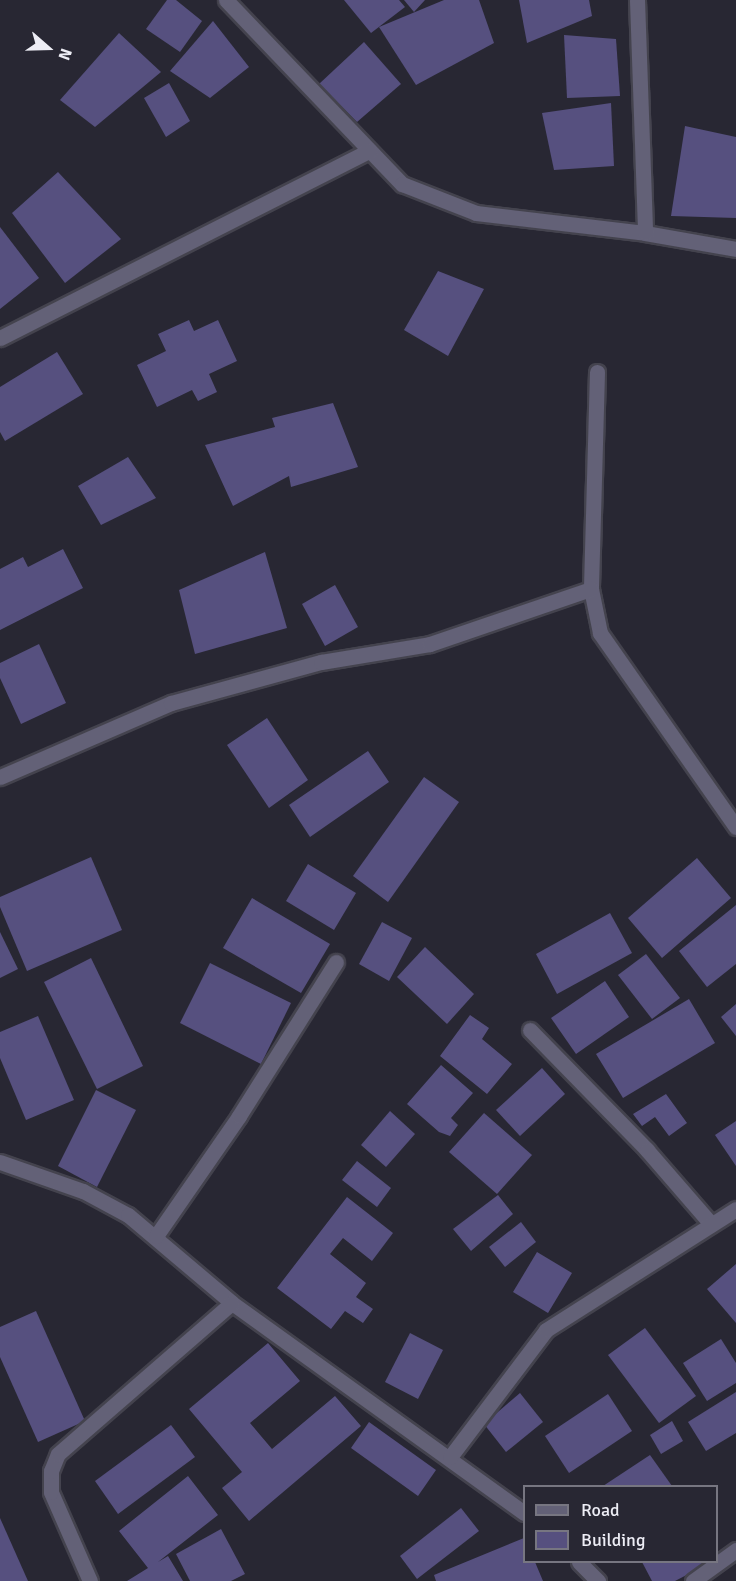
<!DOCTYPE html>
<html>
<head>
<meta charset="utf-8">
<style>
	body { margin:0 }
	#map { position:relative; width:736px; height:1581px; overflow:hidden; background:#282733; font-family:Signika,sans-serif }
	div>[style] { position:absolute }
	.building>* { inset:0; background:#56507f }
	.roads { filter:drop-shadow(2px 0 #44434e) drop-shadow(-2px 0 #44434e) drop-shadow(0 2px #44434e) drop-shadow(0 -2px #44434e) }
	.minor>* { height:15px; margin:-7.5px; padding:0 7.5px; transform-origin:7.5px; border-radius:7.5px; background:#636177 }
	span { translate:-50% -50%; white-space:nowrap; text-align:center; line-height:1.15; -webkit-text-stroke:4.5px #282733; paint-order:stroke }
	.legend { position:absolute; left:523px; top:1485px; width:195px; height:78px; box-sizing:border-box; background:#282733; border:2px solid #777681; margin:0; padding:8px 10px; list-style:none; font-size:18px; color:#ededf5 }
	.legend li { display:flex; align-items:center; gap:12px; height:30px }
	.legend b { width:30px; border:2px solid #777681 }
	.north { position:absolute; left:18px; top:18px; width:60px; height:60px; -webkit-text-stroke:4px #282733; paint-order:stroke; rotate:110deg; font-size:16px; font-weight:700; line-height:24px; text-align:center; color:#ededf5 }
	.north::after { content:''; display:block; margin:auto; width:21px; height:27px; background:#ededf5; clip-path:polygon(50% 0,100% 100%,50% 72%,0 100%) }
</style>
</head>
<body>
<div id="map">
	<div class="building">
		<div style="clip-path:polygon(167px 0,176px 0,202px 21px,180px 52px,146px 29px)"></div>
		<div style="clip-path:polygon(344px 0,399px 0,405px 7px,371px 33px)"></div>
		<div style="clip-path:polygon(404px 0,425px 0,414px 12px)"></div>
		<div style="clip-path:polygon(444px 0,479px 0,494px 43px,416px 85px,379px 27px)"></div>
		<div style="clip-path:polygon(519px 0,589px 0,592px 16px,527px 43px)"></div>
		<div style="clip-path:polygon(213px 21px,249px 67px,210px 98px,170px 71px)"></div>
		<div style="clip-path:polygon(119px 33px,161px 72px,95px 127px,60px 100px)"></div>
		<div style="clip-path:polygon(564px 35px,616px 39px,620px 96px,567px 98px)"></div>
		<div style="clip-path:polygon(364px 42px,401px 84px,357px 122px,319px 84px)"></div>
		<div style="clip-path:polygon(169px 83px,190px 121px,166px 137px,144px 98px)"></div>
		<div style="clip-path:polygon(611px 103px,614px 166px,554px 170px,542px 113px)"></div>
		<div style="clip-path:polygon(685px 126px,736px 137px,736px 218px,671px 216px)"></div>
		<div style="clip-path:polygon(58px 172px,121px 239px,65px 283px,12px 213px)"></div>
		<div style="clip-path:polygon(0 227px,39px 278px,0 309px)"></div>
		<div style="clip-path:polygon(438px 271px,484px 289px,448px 356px,404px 330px)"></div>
		<div style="clip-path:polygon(189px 320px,194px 331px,218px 320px,237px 361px,209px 374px,217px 392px,198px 401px,192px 390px,157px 407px,137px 365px,166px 351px,158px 334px)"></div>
		<div style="clip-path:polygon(57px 352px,83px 394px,5px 441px,0 432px,0 387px)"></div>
		<div style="clip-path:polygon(333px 403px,358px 467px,291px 487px,289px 476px,233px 506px,205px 445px,275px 427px,272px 418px)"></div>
		<div style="clip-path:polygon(128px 457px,156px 498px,101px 525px,78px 486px)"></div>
		<div style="clip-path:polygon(63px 549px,83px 588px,0 630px,0 569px,23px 557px,28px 567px)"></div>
		<div style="clip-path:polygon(265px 552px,287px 628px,195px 654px,179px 590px)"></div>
		<div style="clip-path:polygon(335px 585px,358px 627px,325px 646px,302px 604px)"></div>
		<div style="clip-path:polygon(39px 644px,66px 703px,21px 724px,0 678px,0 663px)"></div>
		<div style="clip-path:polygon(267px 718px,308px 780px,269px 808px,227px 745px)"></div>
		<div style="clip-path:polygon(368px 751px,389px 782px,310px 837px,289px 805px)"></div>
		<div style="clip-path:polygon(424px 777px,459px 802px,388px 902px,353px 876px)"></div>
		<div style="clip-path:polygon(91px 857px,122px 930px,27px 971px,0 907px,0 897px)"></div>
		<div style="clip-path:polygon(697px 858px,731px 898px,662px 958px,628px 918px)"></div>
		<div style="clip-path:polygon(308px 864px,356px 893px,334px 930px,286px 901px)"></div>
		<div style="clip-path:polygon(252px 898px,330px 944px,301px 993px,223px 948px)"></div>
		<div style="clip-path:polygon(736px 905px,736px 964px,707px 987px,679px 951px)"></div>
		<div style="clip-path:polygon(610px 913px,632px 953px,557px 994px,536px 954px)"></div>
		<div style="clip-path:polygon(382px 922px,412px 938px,389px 981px,359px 964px)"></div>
		<div style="clip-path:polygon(0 932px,18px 969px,0 978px)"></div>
		<div style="clip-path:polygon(425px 947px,474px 994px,447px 1024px,397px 977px)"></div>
		<div style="clip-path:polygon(646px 954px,680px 998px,652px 1019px,618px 975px)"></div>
		<div style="clip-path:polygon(91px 958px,143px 1066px,97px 1089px,44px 982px)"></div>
		<div style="clip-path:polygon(210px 963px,291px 1003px,261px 1064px,180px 1023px)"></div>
		<div style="clip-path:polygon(605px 981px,629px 1017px,576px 1054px,551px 1018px)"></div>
		<div style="clip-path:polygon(689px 999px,715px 1043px,623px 1098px,596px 1054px)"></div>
		<div style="clip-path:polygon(736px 1004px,736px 1036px,721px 1017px)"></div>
		<div style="clip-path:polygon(470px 1015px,489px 1028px,482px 1039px,512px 1064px,487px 1094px,440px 1056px)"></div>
		<div style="clip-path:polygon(38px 1016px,74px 1100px,26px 1120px,0 1058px,0 1032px)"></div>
		<div style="clip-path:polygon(441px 1065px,473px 1093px,451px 1118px,458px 1125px,450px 1136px,439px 1132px,407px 1104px)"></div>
		<div style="clip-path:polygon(542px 1068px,565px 1094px,520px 1136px,496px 1110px)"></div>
		<div style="clip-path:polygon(96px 1090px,136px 1110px,97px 1187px,58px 1166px)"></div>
		<div style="clip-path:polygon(666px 1094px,687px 1123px,669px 1136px,655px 1117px,642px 1126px,633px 1114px)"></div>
		<div style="clip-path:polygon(390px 1111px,415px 1134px,386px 1167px,361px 1145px)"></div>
		<div style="clip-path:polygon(484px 1113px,532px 1155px,497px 1194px,449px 1152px)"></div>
		<div style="clip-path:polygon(736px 1121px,736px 1166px,715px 1135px)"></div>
		<div style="clip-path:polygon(357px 1161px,391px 1188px,377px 1207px,342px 1180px)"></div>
		<div style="clip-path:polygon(498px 1195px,513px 1214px,471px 1251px,453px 1229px)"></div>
		<div style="clip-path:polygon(347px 1197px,393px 1233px,372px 1261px,343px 1238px,330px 1254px,366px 1283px,356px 1297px,373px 1309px,363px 1323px,345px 1311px,331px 1329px,277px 1288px)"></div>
		<div style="clip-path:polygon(521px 1222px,536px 1242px,505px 1267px,489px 1247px)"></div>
		<div style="clip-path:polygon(537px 1252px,572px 1273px,548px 1313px,513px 1292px)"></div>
		<div style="clip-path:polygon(736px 1264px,736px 1323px,707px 1289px)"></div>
		<div style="clip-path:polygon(36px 1311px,85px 1421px,38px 1442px,0 1357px,0 1327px)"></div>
		<div style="clip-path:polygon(645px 1328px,696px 1396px,659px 1423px,608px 1355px)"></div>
		<div style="clip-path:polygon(410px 1333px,443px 1350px,418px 1399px,385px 1382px)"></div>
		<div style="clip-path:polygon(721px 1339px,736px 1363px,736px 1383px,707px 1401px,683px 1363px)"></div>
		<div style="clip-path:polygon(268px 1343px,300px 1381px,250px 1423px,272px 1449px,335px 1396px,361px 1426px,249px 1521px,222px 1488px,242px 1472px,189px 1409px)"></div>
		<div style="clip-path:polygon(736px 1392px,736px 1433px,706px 1451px,688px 1422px)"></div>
		<div style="clip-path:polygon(520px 1393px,543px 1422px,506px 1452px,484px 1424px)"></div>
		<div style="clip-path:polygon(608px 1394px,632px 1431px,569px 1473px,545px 1436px)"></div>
		<div style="clip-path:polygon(672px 1421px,683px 1441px,661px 1454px,650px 1435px)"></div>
		<div style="clip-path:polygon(369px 1422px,436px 1470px,418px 1496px,351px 1448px)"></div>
		<div style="clip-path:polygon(171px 1425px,195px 1457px,118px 1514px,95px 1481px)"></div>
		<div style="clip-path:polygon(650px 1455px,672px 1486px,603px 1486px)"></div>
		<div style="clip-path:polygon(188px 1476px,218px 1515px,158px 1562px,168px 1556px,183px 1581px,127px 1581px,148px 1568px,119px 1531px)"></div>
		<div style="clip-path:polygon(461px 1508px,479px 1531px,417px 1579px,400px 1556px)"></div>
		<div style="clip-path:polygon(0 1518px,28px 1581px,0 1581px)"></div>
		<div style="clip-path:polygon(221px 1529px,245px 1574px,231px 1581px,190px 1581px,176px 1554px)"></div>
		<div style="clip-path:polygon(524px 1538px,524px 1562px,535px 1562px,543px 1581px,436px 1581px,434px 1575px)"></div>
		<div style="clip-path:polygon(642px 1562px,702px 1562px,704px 1566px,675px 1581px,652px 1581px)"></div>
	</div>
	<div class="roads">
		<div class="minor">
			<div style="left:226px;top:0;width:255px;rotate:46.3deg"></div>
			<div style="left:402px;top:184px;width:79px;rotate:21.4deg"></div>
			<div style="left:476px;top:213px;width:170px;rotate:6.7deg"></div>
			<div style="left:645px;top:233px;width:92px;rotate:10deg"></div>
			<div style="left:637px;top:0;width:233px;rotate:88deg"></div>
			<div style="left:0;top:338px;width:414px;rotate:-26.9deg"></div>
			<div style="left:597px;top:372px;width:217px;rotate:91.6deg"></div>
			<div style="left:591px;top:589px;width:45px;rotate:78.4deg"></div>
			<div style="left:600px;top:633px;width:237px;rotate:55deg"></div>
			<div style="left:0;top:777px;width:186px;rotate:-23.4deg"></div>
			<div style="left:171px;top:703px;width:156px;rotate:-15.3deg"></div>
			<div style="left:321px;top:662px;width:110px;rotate:-9.4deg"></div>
			<div style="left:430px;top:644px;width:170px;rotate:-18.9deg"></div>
			<div style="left:530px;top:1030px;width:168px;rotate:45.7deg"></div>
			<div style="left:647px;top:1150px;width:98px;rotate:49.1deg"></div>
			<div style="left:0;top:1162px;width:88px;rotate:19.3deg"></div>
			<div style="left:83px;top:1191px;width:51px;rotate:28.1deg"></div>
			<div style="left:128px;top:1215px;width:136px;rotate:40.2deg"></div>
			<div style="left:232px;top:1303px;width:360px;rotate:35.7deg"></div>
			<div style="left:156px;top:1236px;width:146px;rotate:-55.3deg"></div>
			<div style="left:239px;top:1116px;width:182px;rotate:-57.8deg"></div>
			<div style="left:450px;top:1457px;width:159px;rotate:-52.9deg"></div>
			<div style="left:546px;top:1330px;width:225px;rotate:-32.5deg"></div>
			<div style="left:579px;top:1562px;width:27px;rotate:45deg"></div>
			<div style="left:90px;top:1581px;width:97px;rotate:-113.7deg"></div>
			<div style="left:51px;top:1492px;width:21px;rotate:-90deg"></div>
			<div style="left:51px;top:1471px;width:18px;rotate:-68deg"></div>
			<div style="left:58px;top:1454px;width:230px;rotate:-41deg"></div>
			<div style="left:693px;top:1581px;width:53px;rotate:-35.8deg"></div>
		</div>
	</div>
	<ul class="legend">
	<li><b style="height:8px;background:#636177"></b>Road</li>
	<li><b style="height:16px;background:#56507f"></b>Building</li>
	</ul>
	<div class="north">N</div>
</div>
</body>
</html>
